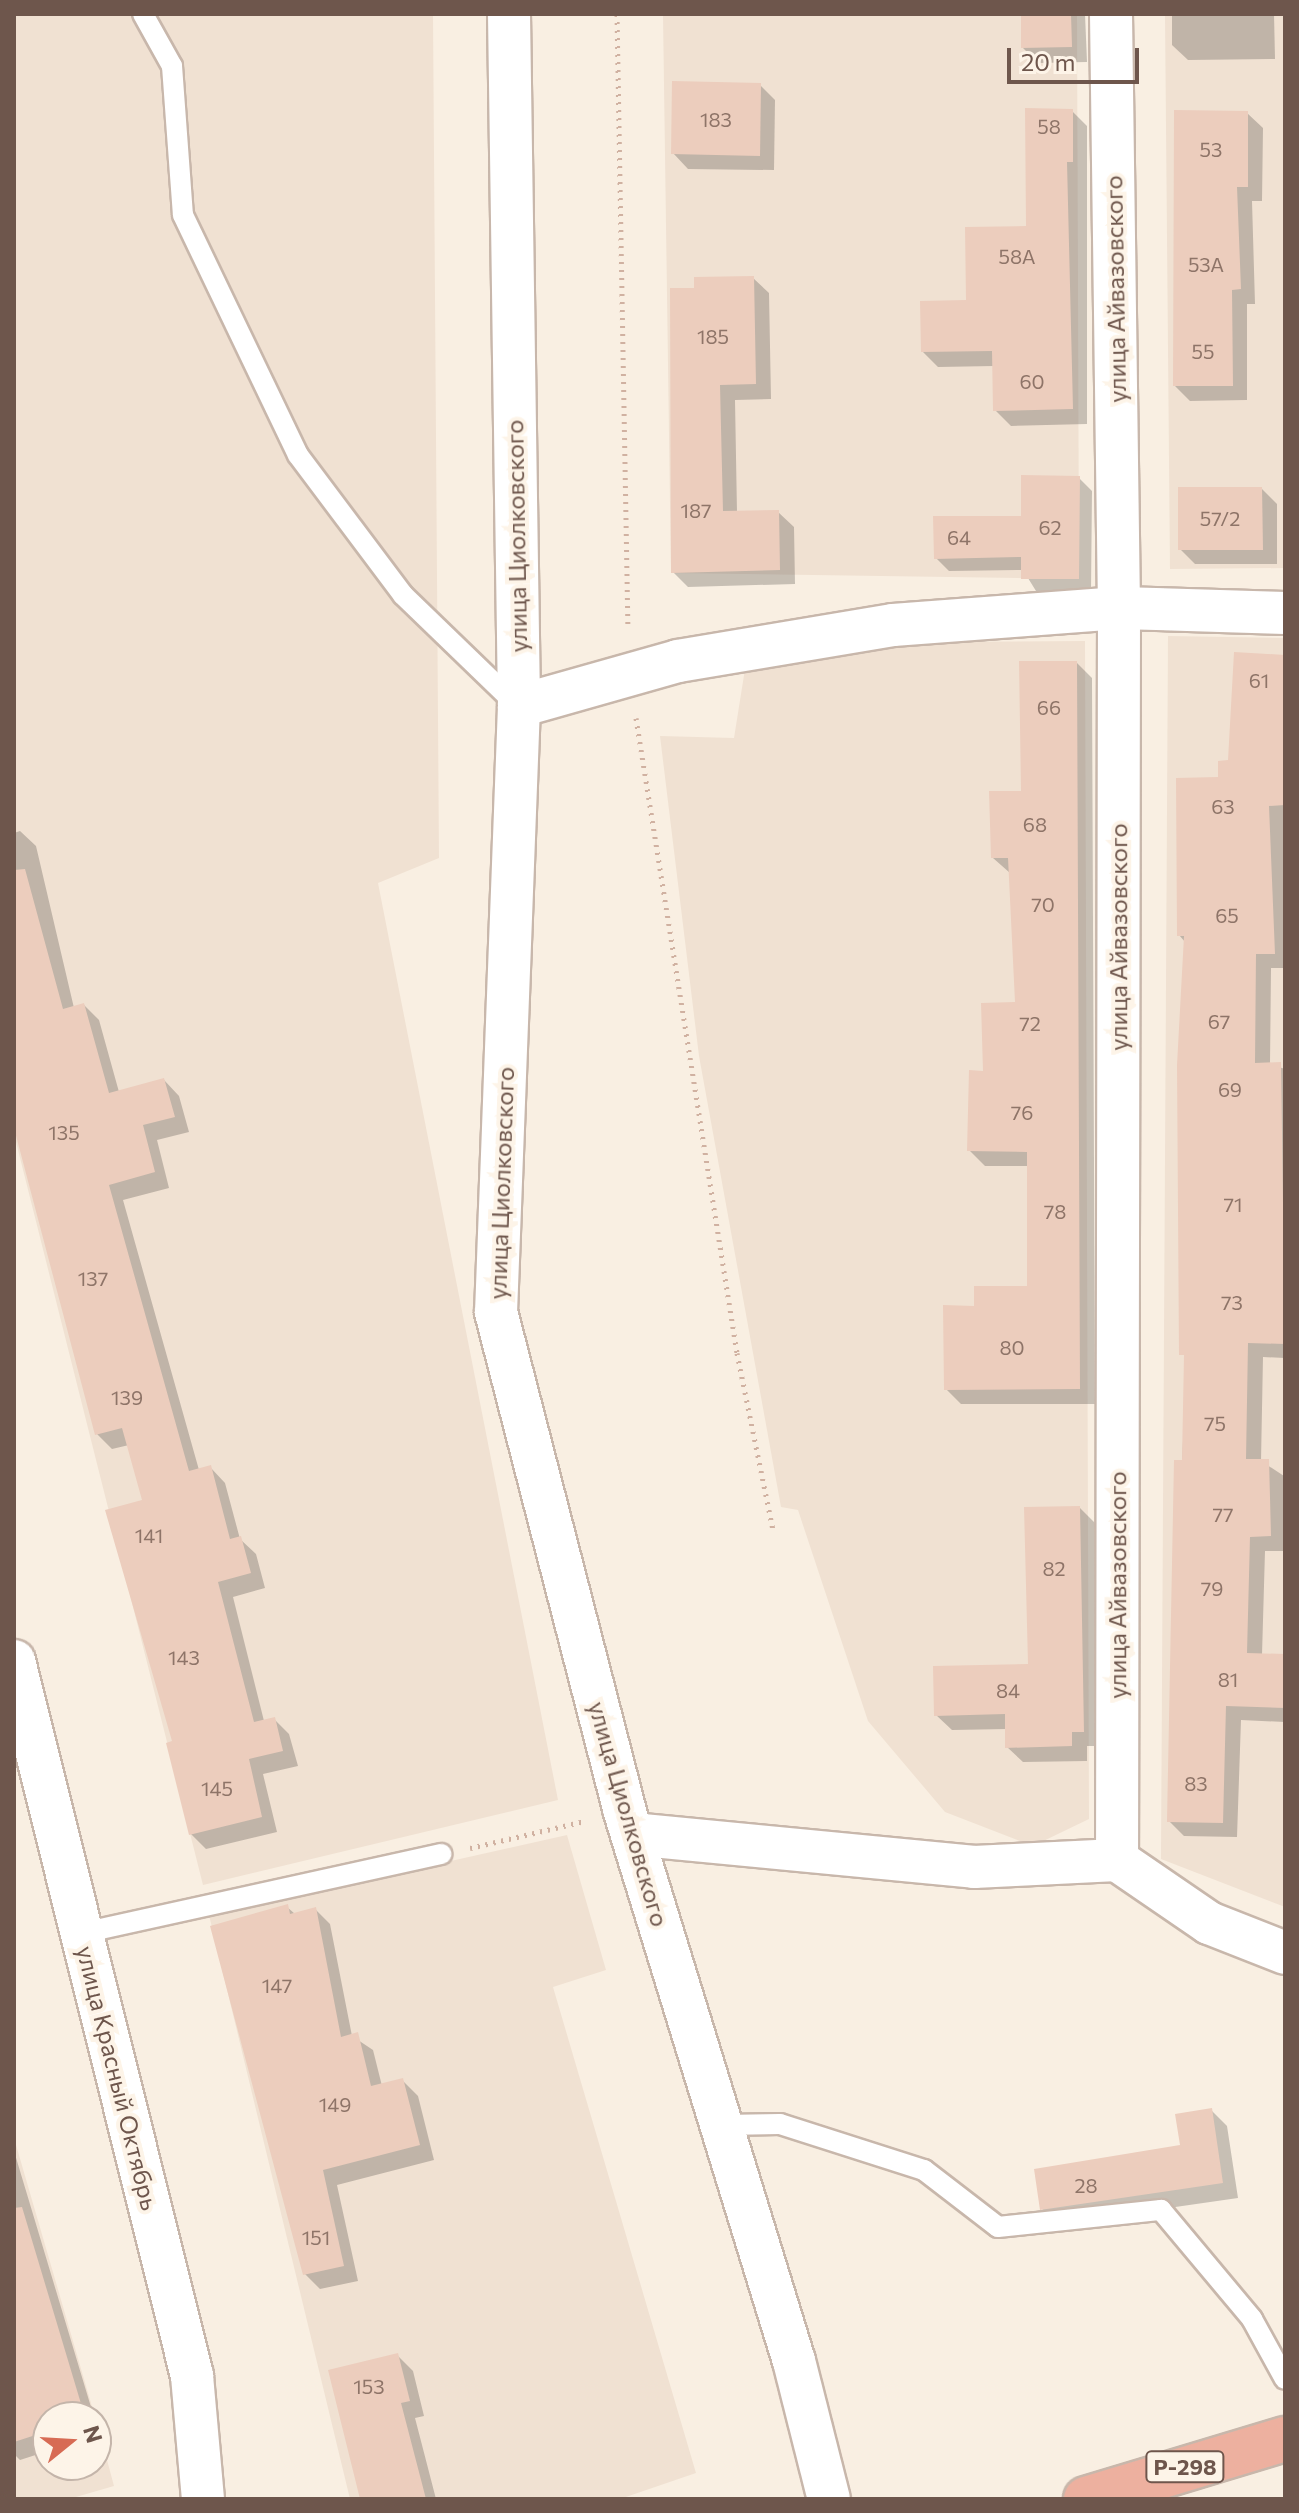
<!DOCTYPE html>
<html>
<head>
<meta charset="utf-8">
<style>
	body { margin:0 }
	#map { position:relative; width:1299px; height:2513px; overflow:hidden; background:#f9efe2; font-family:Commissioner,sans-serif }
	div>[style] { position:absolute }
	.residential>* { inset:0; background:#f0e1d2 }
	.shadow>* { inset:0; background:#0003 }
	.building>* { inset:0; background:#eccdbd }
	.path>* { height:5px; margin-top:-2.5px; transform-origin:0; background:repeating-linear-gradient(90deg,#d0b1a1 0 2px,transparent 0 8px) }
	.roads { filter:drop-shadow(2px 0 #c8b7ab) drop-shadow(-2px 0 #c8b7ab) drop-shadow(0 2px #c8b7ab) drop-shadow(0 -2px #c8b7ab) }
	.lane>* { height:20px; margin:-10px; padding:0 10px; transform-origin:10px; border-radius:10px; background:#fff }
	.street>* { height:42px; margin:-21px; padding:0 21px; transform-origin:21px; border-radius:21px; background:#fff }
	.highway>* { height:44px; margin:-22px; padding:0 22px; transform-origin:22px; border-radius:22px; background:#edb09f }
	span { translate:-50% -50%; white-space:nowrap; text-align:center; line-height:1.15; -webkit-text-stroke:8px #fdf4e8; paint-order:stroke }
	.number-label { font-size:20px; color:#8e7468 }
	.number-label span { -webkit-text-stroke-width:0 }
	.shield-label span { padding:2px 6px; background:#fdf4e8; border:2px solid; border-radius:6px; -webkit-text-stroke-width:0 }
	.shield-label { font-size:22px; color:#6e564c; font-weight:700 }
	.street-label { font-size:24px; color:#6e564c }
	.frame { position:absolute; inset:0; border:16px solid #6e564c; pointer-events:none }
	.north { position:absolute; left:32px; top:2401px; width:80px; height:80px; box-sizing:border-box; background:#fdf4e8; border:2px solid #c4b5aa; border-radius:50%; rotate:72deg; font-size:22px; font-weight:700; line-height:32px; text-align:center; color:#6e564c }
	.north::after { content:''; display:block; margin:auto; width:28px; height:36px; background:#d76b54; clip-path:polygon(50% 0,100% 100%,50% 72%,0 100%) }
	.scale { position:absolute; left:1007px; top:48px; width:132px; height:36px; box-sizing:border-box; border:4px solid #6e564c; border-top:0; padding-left:10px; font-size:24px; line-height:28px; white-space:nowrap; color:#6e564c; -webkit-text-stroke:6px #fdf4e8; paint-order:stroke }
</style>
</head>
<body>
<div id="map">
	<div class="residential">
		<div style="clip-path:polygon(14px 14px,433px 14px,439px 858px,378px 883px,558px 1800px,203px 1885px,14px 1134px)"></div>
		<div style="clip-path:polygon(663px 14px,1077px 14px,1079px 579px,671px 573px)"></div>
		<div style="clip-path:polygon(1165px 14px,1285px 14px,1285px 568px,1170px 569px)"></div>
		<div style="clip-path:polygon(1168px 636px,1285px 638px,1285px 1907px,1161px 1859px)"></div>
		<div style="clip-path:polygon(1085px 641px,1089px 1819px,1033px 1846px,945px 1812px,868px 1721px,798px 1510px,781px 1507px,699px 1056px,660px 736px,734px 738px,745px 669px,908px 642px)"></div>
		<div style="clip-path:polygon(567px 1835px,606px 1970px,553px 1987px,696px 2473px,620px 2499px,350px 2499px,209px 1915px)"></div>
		<div style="clip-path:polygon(14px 2138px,95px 2417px,48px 2417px,48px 2465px,96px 2465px,96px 2419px,114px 2486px,69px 2499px,14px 2499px)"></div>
	</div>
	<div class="shadow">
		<div style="clip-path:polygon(1023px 14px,1085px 14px,1087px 62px,1038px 63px,1023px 48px)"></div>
		<div style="clip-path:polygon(1172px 14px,1274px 14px,1275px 59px,1188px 60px,1172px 45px)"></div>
		<div style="clip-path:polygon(760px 85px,775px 100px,774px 170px,688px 169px,673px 153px)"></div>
		<div style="clip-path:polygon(1072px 111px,1087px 126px,1087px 424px,1011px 426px,995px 410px,994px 366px,938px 367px,923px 352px,1028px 228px)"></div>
		<div style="clip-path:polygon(1247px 113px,1263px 128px,1262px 201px,1252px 201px,1255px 304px,1247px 304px,1247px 400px,1190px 401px,1175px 386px)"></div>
		<div style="clip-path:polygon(753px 278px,769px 293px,771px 399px,735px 400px,737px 512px,778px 512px,794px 527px,795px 584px,688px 587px,673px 572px,696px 290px)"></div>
		<div style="clip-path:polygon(1079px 478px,1092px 491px,1091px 592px,1036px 591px,1023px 570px,949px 571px,936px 558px,1023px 518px)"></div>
		<div style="clip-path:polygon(1262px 489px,1277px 504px,1277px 564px,1195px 564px,1180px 549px)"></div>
		<div style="clip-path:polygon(1285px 657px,1285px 968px,1271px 968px,1270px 1064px,1285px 1069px,1285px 1358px,1263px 1357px,1261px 1461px,1284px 1476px,1285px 1551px,1265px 1551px,1262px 1655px,1285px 1656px,1285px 1722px,1241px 1720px,1237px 1837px,1184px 1836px,1169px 1821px,1186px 1359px,1186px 943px,1179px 935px,1220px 779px)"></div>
		<div style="clip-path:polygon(1077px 663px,1092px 678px,1095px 1404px,961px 1404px,946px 1389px,976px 1308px,1029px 1288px,1029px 1166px,985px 1166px,969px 1150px,985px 1073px,1017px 1004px,1010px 873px,993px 858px)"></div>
		<div style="clip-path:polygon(20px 831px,36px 846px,74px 1008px,84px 1005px,99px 1020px,119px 1092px,164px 1080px,179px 1096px,189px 1132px,157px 1140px,169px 1188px,123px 1200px,199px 1470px,210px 1467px,225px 1483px,240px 1539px,256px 1554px,265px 1588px,233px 1597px,264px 1721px,274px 1719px,289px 1734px,298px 1766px,263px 1774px,277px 1832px,206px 1849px,191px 1834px,144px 1502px,129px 1445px,112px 1449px,97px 1434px,14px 1090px,14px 833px)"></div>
		<div style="clip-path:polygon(1080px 1508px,1095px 1523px,1098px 1746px,1087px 1746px,1087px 1761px,1023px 1762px,1007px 1747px,1007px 1729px,952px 1730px,936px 1715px,1030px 1666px)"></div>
		<div style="clip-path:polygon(287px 1907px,295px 1914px,315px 1909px,330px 1924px,352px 2036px,373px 2050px,382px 2086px,402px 2080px,418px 2096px,434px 2160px,337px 2185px,358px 2281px,320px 2289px,305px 2274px)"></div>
		<div style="clip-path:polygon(1211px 2110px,1227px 2126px,1238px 2198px,1057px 2224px,1042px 2209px,1182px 2147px)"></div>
		<div style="clip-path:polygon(14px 2151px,94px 2417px,48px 2417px,48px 2451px,20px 2460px,14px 2454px)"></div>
		<div style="clip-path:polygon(397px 2355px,413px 2371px,424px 2416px,415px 2418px,436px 2499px,363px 2499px)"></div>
	</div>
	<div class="building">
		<div style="clip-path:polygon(1021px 14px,1071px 14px,1072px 47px,1021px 48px)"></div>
		<div style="clip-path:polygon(672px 81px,761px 83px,760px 156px,671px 154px)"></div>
		<div style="clip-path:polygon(1025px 108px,1073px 109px,1073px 162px,1067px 162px,1073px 409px,993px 411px,992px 351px,921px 352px,920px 301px,966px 300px,965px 227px,1026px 226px)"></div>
		<div style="clip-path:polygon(1174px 110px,1248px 111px,1248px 187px,1237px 187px,1241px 289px,1232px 290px,1233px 386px,1173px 386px)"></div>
		<div style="clip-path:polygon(754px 276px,756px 384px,720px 385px,723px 511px,779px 510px,780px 570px,671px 573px,670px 288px,694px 288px,694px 277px)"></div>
		<div style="clip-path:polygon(1021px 475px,1080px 476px,1079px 579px,1021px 579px,1021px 557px,934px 559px,933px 516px,1021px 516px)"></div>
		<div style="clip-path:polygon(1178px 487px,1262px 487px,1263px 550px,1178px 550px)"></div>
		<div style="clip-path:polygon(1234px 652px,1285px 655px,1285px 805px,1269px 806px,1275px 954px,1256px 954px,1255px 1063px,1281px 1062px,1285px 1344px,1248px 1343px,1246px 1459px,1269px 1459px,1271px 1536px,1250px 1537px,1247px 1653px,1285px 1654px,1285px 1708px,1226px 1706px,1223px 1823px,1167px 1822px,1174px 1460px,1182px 1460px,1184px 1355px,1179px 1355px,1177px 1065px,1184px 936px,1177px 936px,1176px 778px,1218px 777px,1218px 761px,1228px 760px)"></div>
		<div style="clip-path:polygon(1019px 661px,1077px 661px,1080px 1389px,944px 1390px,943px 1305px,974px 1306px,974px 1286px,1027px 1286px,1027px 1152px,967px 1151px,969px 1070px,983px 1071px,981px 1003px,1015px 1002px,1008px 858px,991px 858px,989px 791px,1021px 791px)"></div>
		<div style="clip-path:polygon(25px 869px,63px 1009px,84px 1003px,109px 1093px,164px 1078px,175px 1117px,143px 1125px,155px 1172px,109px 1185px,189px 1471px,211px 1465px,230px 1539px,241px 1536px,251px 1573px,218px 1582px,254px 1722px,275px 1717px,283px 1751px,249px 1759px,262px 1817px,189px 1835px,166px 1743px,172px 1741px,105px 1510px,142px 1500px,122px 1428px,95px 1435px,14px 1128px,14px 870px)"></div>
		<div style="clip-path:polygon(1080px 1506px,1084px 1732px,1072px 1732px,1072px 1746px,1005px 1748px,1005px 1714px,934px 1716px,933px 1666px,1028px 1664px,1024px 1507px)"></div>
		<div style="clip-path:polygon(288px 1904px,290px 1914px,316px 1907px,341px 2037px,358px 2032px,371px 2086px,403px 2078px,420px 2145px,323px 2170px,344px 2266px,303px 2275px,210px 1926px)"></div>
		<div style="clip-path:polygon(1212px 2108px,1223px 2183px,1040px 2210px,1034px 2169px,1180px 2145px,1175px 2114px)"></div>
		<div style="clip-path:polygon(22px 2207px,85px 2417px,48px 2417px,48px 2431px,14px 2442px,14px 2208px)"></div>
		<div style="clip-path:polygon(398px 2353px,410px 2401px,401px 2403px,426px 2499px,360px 2499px,328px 2370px)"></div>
	</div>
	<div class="path">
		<div style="left:617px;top:14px;width:615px;rotate:88.98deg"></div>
		<div style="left:636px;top:718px;width:643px;rotate:80.96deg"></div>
		<div style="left:737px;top:1353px;width:181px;rotate:78.5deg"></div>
		<div style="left:470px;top:1848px;width:118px;rotate:-13.2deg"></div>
	</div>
	<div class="roads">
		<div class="lane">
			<div style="left:143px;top:14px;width:60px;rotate:60.9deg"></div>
			<div style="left:172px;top:66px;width:149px;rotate:85.8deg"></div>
			<div style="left:183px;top:215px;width:266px;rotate:64.4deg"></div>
			<div style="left:298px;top:455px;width:175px;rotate:53.1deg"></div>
			<div style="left:403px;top:595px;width:157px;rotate:44deg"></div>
			<div style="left:82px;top:1933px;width:368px;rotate:-12.4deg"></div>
			<div style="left:724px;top:2125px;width:56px;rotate:-1deg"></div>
			<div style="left:780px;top:2124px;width:151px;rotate:17.7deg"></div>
			<div style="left:924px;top:2170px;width:93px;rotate:37.6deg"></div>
			<div style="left:998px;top:2227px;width:164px;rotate:-6deg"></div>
			<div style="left:1161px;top:2210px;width:142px;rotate:50.1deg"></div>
			<div style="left:1252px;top:2319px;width:68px;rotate:61.2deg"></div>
		</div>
		<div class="street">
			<div style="left:509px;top:14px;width:692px;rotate:89.17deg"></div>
			<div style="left:519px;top:706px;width:606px;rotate:92.17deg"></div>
			<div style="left:496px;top:1312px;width:516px;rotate:75.53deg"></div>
			<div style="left:625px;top:1812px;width:574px;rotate:72.89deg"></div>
			<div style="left:794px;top:2361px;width:142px;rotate:75.8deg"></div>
			<div style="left:1111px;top:14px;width:594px;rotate:89.23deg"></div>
			<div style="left:1119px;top:608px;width:1252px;rotate:90.09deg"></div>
			<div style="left:519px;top:706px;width:165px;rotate:-15.8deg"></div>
			<div style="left:678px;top:661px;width:218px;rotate:-9.5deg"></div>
			<div style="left:893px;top:625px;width:227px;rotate:-4.3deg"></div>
			<div style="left:1119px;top:608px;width:166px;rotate:1.7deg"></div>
			<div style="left:14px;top:1661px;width:737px;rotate:76.02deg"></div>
			<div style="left:192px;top:2376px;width:123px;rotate:84.9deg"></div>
			<div style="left:632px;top:1834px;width:344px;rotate:5.5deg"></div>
			<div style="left:974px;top:1867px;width:143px;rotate:-2.8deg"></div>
			<div style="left:1117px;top:1860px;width:112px;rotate:34.4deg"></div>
			<div style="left:1209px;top:1923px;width:82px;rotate:21.5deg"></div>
		</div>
		<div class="highway">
			<div style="left:1086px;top:2499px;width:208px;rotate:-16.8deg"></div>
		</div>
	</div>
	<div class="number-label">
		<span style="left:716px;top:119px">183</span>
		<span style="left:1049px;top:126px">58</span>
		<span style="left:1211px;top:149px">53</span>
		<span style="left:1017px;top:256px">58А</span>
		<span style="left:1206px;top:264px">53А</span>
		<span style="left:713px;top:336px">185</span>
		<span style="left:1203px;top:351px">55</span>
		<span style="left:1032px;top:381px">60</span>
		<span style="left:696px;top:510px">187</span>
		<span style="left:1220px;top:518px">57/2</span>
		<span style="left:1050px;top:527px">62</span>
		<span style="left:959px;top:537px">64</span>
		<span style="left:1259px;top:680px">61</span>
		<span style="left:1049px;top:707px">66</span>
		<span style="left:1223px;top:806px">63</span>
		<span style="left:1035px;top:824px">68</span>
		<span style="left:1043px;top:904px">70</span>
		<span style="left:1227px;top:915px">65</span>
		<span style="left:1219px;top:1021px">67</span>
		<span style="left:1030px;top:1023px">72</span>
		<span style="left:1230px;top:1089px">69</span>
		<span style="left:1022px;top:1112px">76</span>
		<span style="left:64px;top:1132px">135</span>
		<span style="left:1233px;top:1204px">71</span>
		<span style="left:1055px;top:1211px">78</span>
		<span style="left:93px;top:1278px">137</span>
		<span style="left:1232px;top:1302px">73</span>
		<span style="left:1012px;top:1347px">80</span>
		<span style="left:127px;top:1397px">139</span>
		<span style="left:1215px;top:1423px">75</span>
		<span style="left:1223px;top:1514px">77</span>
		<span style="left:149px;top:1535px">141</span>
		<span style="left:1054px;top:1568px">82</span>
		<span style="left:1212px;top:1588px">79</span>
		<span style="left:184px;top:1657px">143</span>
		<span style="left:1228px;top:1679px">81</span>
		<span style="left:1008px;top:1690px">84</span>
		<span style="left:1196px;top:1783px">83</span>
		<span style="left:217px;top:1788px">145</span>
		<span style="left:277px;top:1985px">147</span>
		<span style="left:335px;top:2104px">149</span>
		<span style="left:1086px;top:2185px">28</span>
		<span style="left:316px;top:2237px">151</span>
		<span style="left:369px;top:2386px">153</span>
	</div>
	<div class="shield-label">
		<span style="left:1185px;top:2467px">Р-298</span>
	</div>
	<div class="street-label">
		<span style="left:1115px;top:289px;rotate:-91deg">улица Айвазовского</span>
		<span style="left:516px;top:536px;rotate:-91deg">улица Циолковского</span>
		<span style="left:1118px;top:937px;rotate:-90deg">улица Айвазовского</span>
		<span style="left:501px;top:1183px;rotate:-88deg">улица Циолковского</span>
		<span style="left:1117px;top:1585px;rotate:-90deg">улица Айвазовского</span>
		<span style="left:629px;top:1814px;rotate:74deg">улица Циолковского</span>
		<span style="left:118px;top:2078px;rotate:76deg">улица Красный Октябрь</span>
	</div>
	<div class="frame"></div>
	<div class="north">N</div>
	<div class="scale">20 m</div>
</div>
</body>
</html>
